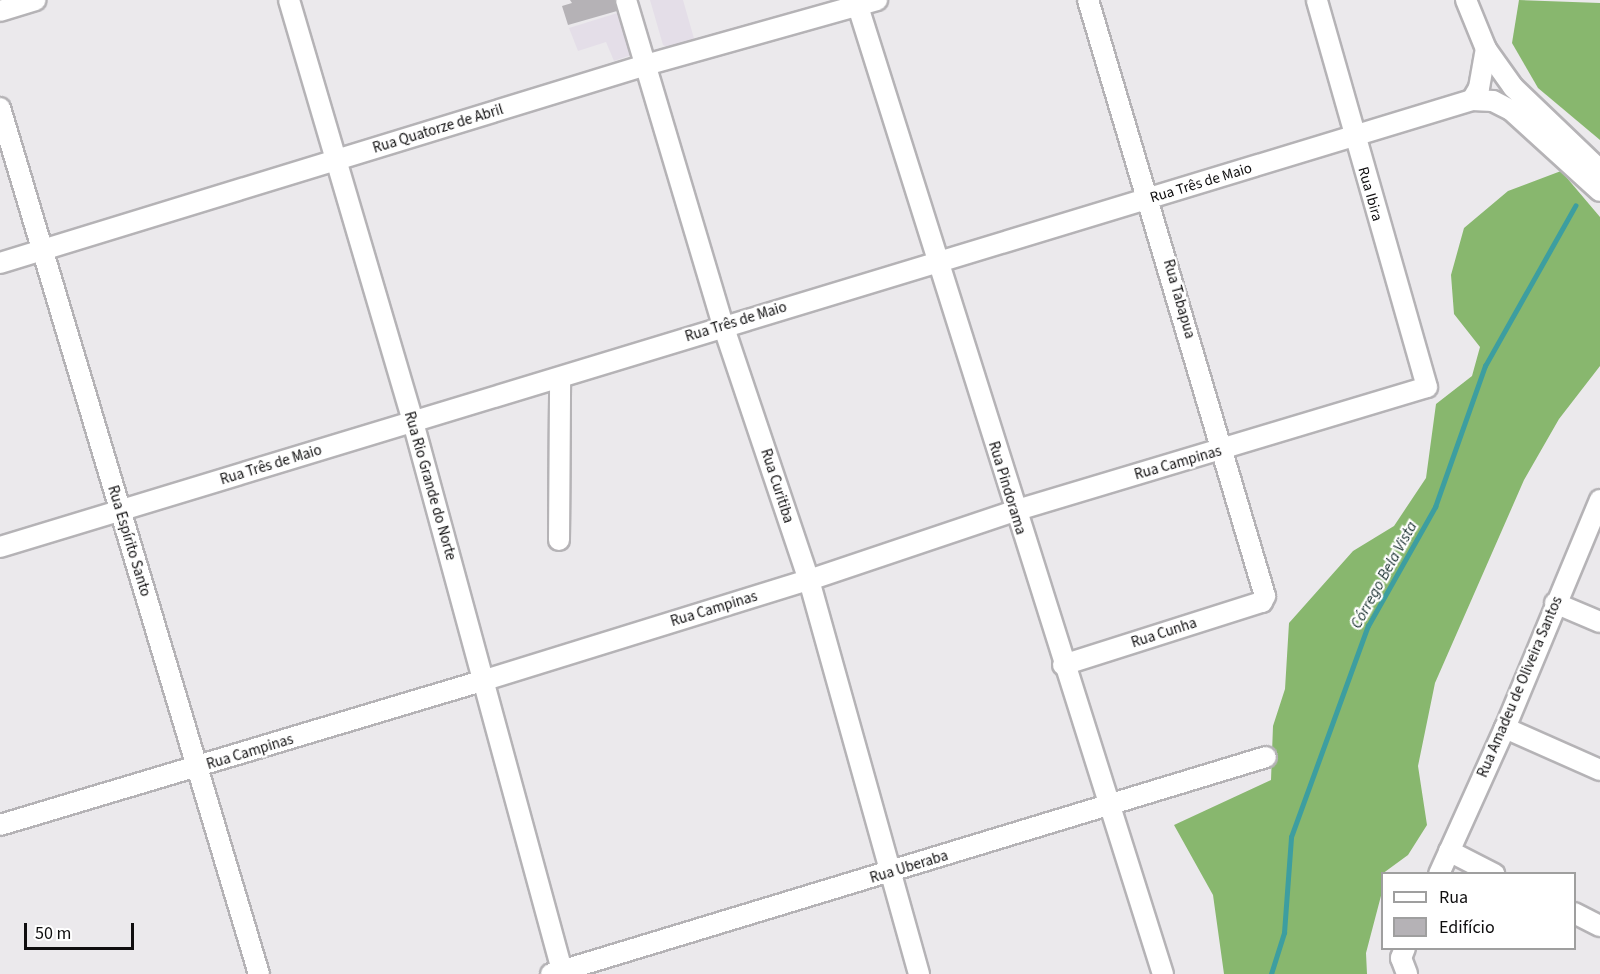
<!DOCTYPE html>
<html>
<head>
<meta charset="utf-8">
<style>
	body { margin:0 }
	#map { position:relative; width:1600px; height:974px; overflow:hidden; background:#ebe9ec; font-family:"Source Sans 3",sans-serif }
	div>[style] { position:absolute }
	.built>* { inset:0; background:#e4dee8 }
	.forest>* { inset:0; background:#88b76e }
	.stream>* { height:4.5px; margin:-2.25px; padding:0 2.25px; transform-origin:2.25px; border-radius:2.25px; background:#3d9ea0 }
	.building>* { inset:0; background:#b5b2b6 }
	.roads { filter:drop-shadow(2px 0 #b5b3b6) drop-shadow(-2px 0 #b5b3b6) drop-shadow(0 2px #b5b3b6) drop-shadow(0 -2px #b5b3b6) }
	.minor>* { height:20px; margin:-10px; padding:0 10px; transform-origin:10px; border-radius:10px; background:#fff }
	span { translate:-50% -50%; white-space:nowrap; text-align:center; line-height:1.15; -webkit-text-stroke:4.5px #fff; paint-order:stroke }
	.street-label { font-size:15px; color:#0f0e0f }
	.water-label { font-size:16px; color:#1b3131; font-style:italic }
	.legend { position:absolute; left:1381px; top:872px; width:195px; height:78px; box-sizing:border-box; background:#fff; border:2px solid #9f9f9f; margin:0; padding:8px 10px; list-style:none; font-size:18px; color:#0f0e0f }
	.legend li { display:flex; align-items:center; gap:12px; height:30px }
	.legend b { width:30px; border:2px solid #9f9f9f }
	.scale { position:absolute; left:24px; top:923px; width:110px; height:27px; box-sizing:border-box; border:3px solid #0f0e0f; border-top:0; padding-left:8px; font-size:18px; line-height:21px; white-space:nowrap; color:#0f0e0f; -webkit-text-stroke:4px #fff; paint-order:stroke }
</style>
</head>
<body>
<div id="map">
	<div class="built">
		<div style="clip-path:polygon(650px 0,683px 0,695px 42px,670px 49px,663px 45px)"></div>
		<div style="clip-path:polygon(627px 10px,640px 52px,614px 61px,606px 42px,578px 51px,569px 28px)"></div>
	</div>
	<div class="forest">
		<div style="clip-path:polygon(1519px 0,1600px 3px,1600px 140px,1538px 88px,1512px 43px)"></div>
		<div style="clip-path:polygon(1561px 171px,1600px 217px,1600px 366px,1559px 419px,1524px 480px,1435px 683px,1418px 766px,1427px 825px,1408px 855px,1382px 874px,1382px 892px,1366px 953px,1367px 974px,1224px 974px,1213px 895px,1174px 825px,1271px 780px,1273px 726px,1285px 689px,1289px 623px,1353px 551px,1394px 526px,1426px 478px,1436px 404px,1472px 376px,1480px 347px,1454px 314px,1451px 275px,1464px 228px,1508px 191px)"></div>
	</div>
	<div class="stream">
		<div style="left:1271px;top:974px;width:43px;rotate:-72.4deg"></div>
		<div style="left:1284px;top:933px;width:96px;rotate:-85.8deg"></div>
		<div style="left:1291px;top:837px;width:225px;rotate:-70deg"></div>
		<div style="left:1368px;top:626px;width:137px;rotate:-60.6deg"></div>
		<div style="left:1435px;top:507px;width:150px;rotate:-70.5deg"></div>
		<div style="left:1485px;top:366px;width:184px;rotate:-60.6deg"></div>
	</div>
	<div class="building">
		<div style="clip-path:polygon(570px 0,614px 0,617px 11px,568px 25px,562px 6px,572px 3px)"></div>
	</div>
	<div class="roads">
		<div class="minor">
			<div style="left:289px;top:0;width:440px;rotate:73.6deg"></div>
			<div style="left:413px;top:422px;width:572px;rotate:74.8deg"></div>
			<div style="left:626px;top:0;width:339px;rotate:73.4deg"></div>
			<div style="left:723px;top:325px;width:269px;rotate:71.4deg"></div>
			<div style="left:809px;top:580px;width:409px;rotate:74.4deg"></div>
			<div style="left:856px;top:0;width:1021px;rotate:72.51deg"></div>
			<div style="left:1466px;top:0;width:53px;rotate:67.8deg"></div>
			<div style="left:1486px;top:49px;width:47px;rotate:54.6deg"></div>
			<div style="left:1513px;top:87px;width:120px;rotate:43.7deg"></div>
			<div style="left:0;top:11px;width:37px;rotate:-17deg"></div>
			<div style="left:1472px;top:100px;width:21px;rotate:3deg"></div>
			<div style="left:1493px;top:101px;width:20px;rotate:27deg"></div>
			<div style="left:1511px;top:110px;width:120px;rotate:42.3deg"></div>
			<div style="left:0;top:108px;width:904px;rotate:73.35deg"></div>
			<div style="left:0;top:263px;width:676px;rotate:-17.04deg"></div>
			<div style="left:646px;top:65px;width:240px;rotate:-15.7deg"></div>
			<div style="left:559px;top:540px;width:161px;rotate:-89.6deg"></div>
			<div style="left:0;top:547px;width:1538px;rotate:-16.89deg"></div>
			<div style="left:1472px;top:100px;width:14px;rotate:-60deg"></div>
			<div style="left:1479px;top:88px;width:40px;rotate:-80deg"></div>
			<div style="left:1555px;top:603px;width:49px;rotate:22.9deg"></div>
			<div style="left:1063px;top:665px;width:209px;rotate:-17.6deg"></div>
			<div style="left:1262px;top:602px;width:7px;rotate:-63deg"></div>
			<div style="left:1265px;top:596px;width:622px;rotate:-106.54deg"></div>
			<div style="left:1505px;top:728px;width:104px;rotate:23.9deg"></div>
			<div style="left:0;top:825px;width:506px;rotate:-16.65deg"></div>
			<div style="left:485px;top:680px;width:339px;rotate:-17.2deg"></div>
			<div style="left:809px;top:580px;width:216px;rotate:-18.6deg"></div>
			<div style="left:1014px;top:511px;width:431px;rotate:-16.7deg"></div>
			<div style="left:1427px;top:387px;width:402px;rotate:-105.9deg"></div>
			<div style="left:1449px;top:851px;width:51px;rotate:27.1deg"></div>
			<div style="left:1439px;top:874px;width:160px;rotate:-65.7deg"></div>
			<div style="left:1505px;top:728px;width:247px;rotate:-67.4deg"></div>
			<div style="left:1574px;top:913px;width:29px;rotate:27deg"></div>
			<div style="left:1405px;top:948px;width:11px;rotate:112deg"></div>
			<div style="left:1401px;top:958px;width:17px;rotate:69deg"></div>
			<div style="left:551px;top:974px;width:747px;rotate:-16.88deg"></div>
		</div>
	</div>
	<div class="street-label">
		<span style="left:438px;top:129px;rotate:-17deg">Rua Quatorze de Abril</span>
		<span style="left:1201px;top:183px;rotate:-17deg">Rua Três de Maio</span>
		<span style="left:1370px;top:194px;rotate:74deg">Rua Ibira</span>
		<span style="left:1179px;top:299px;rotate:74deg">Rua Tabapua</span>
		<span style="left:736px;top:322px;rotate:-17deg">Rua Três de Maio</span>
		<span style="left:1178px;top:463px;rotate:-16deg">Rua Campinas</span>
		<span style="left:271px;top:465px;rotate:-17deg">Rua Três de Maio</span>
		<span style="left:430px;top:486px;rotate:74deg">Rua Rio Grande do Norte</span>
		<span style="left:777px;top:486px;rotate:72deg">Rua Curitiba</span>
		<span style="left:1007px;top:488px;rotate:73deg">Rua Pindorama</span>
		<span style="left:129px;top:541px;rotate:73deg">Rua Espírito Santo</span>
		<span style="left:714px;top:609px;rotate:-17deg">Rua Campinas</span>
		<span style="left:1164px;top:633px;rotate:-18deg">Rua Cunha</span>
		<span style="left:1520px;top:687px;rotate:-67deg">Rua Amadeu de Oliveira Santos</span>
		<span style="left:250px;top:752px;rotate:-17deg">Rua Campinas</span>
		<span style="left:909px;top:867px;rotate:-17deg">Rua Uberaba</span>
	</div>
	<div class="water-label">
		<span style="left:1384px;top:575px;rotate:-61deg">Córrego Bela Vista</span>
	</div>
	<ul class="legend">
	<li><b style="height:8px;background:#fff"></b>Rua</li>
	<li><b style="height:16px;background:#b5b2b6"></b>Edifício</li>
	</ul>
	<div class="scale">50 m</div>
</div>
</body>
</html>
